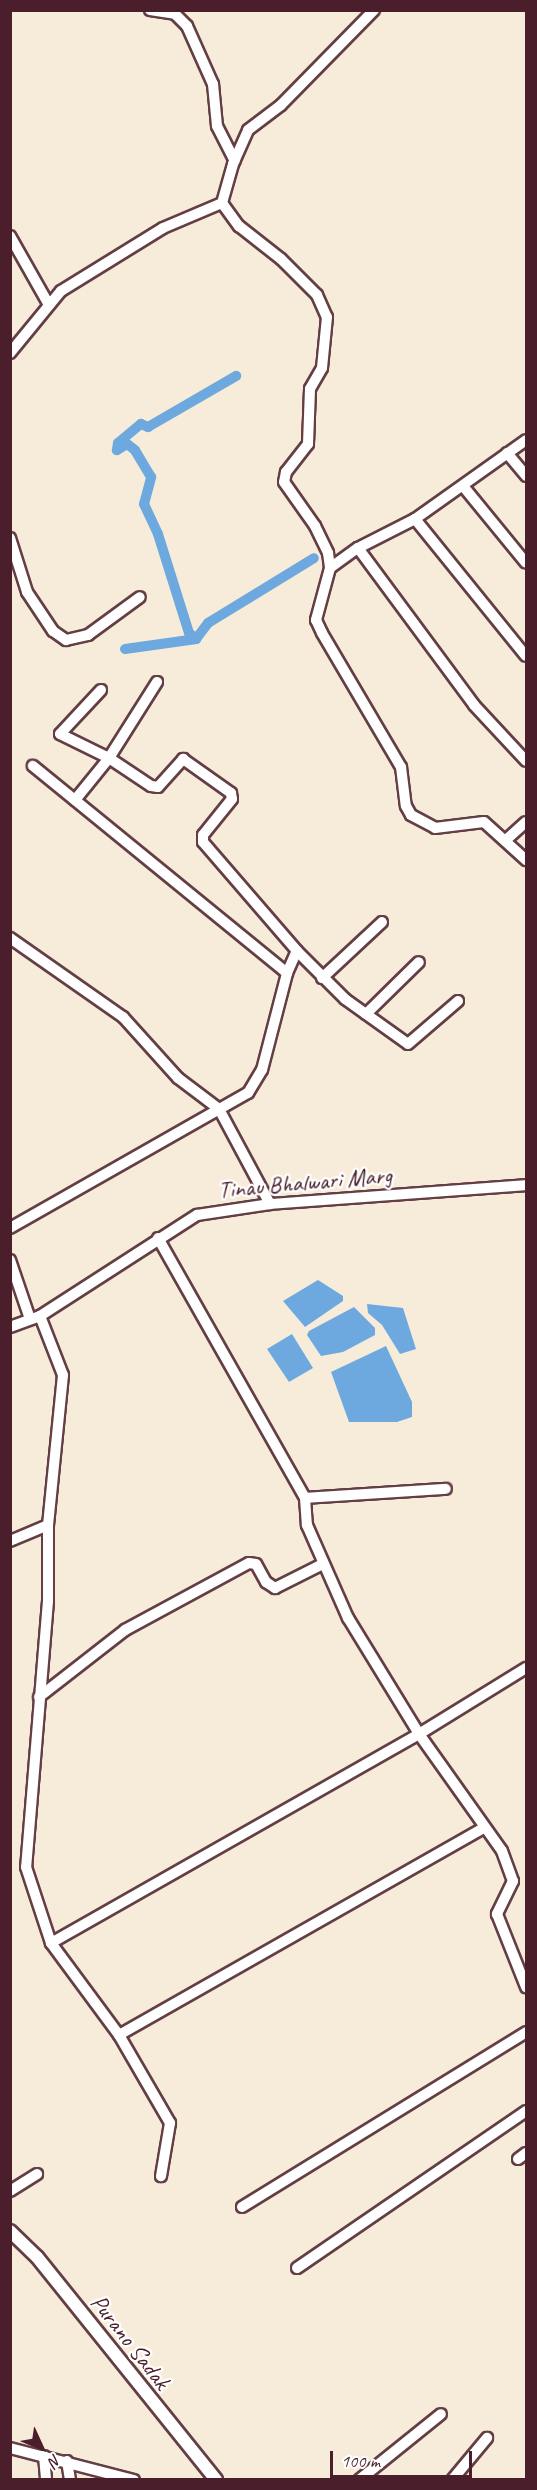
<!DOCTYPE html>
<html>
<head>
<meta charset="utf-8">
<style>
	body { margin:0 }
	#map { position:relative; width:537px; height:2490px; overflow:hidden; background:#f7ecda; font-family:Caveat,sans-serif }
	div>[style] { position:absolute }
	.water>* { inset:0; background:#6da9de }
	.canal>* { height:10px; margin:-5px; padding:0 5px; transform-origin:5px; border-radius:5px; background:#6da9de }
	.roads { filter:drop-shadow(2px 0 #643e45) drop-shadow(-2px 0 #643e45) drop-shadow(0 2px #643e45) drop-shadow(0 -2px #643e45) }
	.minor>* { height:10px; margin:-5px; padding:0 5px; transform-origin:5px; border-radius:5px; background:#fff }
	.major>* { height:12px; margin:-6px; padding:0 6px; transform-origin:6px; border-radius:6px; background:#fff }
	span { translate:-50% -50%; white-space:nowrap; text-align:center; line-height:1.15; -webkit-text-stroke:4.5px #fff; paint-order:stroke }
	.street-label { font-size:24px; color:#4a1f2b }
	.frame { position:absolute; inset:0; border:12px solid #4a1f2b; pointer-events:none }
	.north { position:absolute; left:12px; top:2418px; width:60px; height:60px; -webkit-text-stroke:4px #fff; paint-order:stroke; rotate:134deg; font-size:16px; font-weight:700; line-height:24px; text-align:center; color:#4a1f2b }
	.north::after { content:''; display:block; margin:auto; width:21px; height:27px; background:#4a1f2b; clip-path:polygon(50% 0,100% 100%,50% 72%,0 100%) }
	.scale { position:absolute; left:330px; top:2451px; width:142px; height:27px; box-sizing:border-box; border:3px solid #4a1f2b; border-top:0; padding-left:8px; font-size:18px; line-height:21px; white-space:nowrap; color:#4a1f2b; -webkit-text-stroke:4px #fff; paint-order:stroke }
</style>
</head>
<body>
<div id="map">
	<div class="water">
		<div style="clip-path:polygon(318px 1280px,343px 1296px,343px 1301px,305px 1327px,283px 1301px)"></div>
		<div style="clip-path:polygon(367px 1304px,403px 1308px,416px 1349px,400px 1354px,382px 1325px,368px 1313px)"></div>
		<div style="clip-path:polygon(354px 1307px,375px 1328px,375px 1335px,343px 1352px,321px 1356px,307px 1335px,309px 1331px)"></div>
		<div style="clip-path:polygon(292px 1334px,313px 1368px,289px 1382px,267px 1349px)"></div>
		<div style="clip-path:polygon(386px 1346px,412px 1402px,412px 1417px,397px 1422px,349px 1422px,331px 1372px)"></div>
	</div>
	<div class="canal">
		<div style="left:196px;top:639px;width:9px;rotate:-139deg"></div>
		<div style="left:189px;top:633px;width:104px;rotate:-107.4deg"></div>
		<div style="left:158px;top:534px;width:33px;rotate:-115deg"></div>
		<div style="left:144px;top:504px;width:28px;rotate:-75deg"></div>
		<div style="left:151px;top:477px;width:31px;rotate:-121deg"></div>
		<div style="left:135px;top:450px;width:10px;rotate:-143deg"></div>
		<div style="left:127px;top:444px;width:12px;rotate:149deg"></div>
		<div style="left:117px;top:450px;width:7px;rotate:-82deg"></div>
		<div style="left:118px;top:443px;width:30px;rotate:-40deg"></div>
		<div style="left:141px;top:424px;width:8px;rotate:23deg"></div>
		<div style="left:148px;top:427px;width:102px;rotate:-30.1deg"></div>
		<div style="left:125px;top:649px;width:72px;rotate:-8deg"></div>
		<div style="left:196px;top:639px;width:20px;rotate:-53deg"></div>
		<div style="left:208px;top:623px;width:124px;rotate:-31.5deg"></div>
	</div>
	<div class="roads">
		<div class="minor">
			<div style="left:150px;top:10px;width:25px;rotate:9deg"></div>
			<div style="left:175px;top:14px;width:17px;rotate:45deg"></div>
			<div style="left:187px;top:26px;width:64px;rotate:65.9deg"></div>
			<div style="left:213px;top:84px;width:42px;rotate:84.6deg"></div>
			<div style="left:217px;top:126px;width:39px;rotate:63deg"></div>
			<div style="left:222px;top:203px;width:29px;rotate:54deg"></div>
			<div style="left:239px;top:226px;width:53px;rotate:38.2deg"></div>
			<div style="left:281px;top:259px;width:51px;rotate:45deg"></div>
			<div style="left:317px;top:295px;width:24px;rotate:66deg"></div>
			<div style="left:327px;top:317px;width:51px;rotate:95.6deg"></div>
			<div style="left:322px;top:368px;width:24px;rotate:120deg"></div>
			<div style="left:310px;top:389px;width:55px;rotate:92.1deg"></div>
			<div style="left:308px;top:444px;width:36px;rotate:128deg"></div>
			<div style="left:286px;top:472px;width:10px;rotate:101deg"></div>
			<div style="left:284px;top:482px;width:54px;rotate:54.8deg"></div>
			<div style="left:315px;top:526px;width:30px;rotate:64deg"></div>
			<div style="left:328px;top:553px;width:15px;rotate:82deg"></div>
			<div style="left:330px;top:568px;width:54px;rotate:105.1deg"></div>
			<div style="left:316px;top:620px;width:14px;rotate:65deg"></div>
			<div style="left:322px;top:633px;width:156px;rotate:59.5deg"></div>
			<div style="left:401px;top:767px;width:39px;rotate:83deg"></div>
			<div style="left:406px;top:806px;width:10px;rotate:61deg"></div>
			<div style="left:411px;top:815px;width:27px;rotate:28deg"></div>
			<div style="left:435px;top:828px;width:49px;rotate:-7deg"></div>
			<div style="left:484px;top:822px;width:57px;rotate:42.1deg"></div>
			<div style="left:10px;top:236px;width:79px;rotate:60.5deg"></div>
			<div style="left:10px;top:353px;width:80px;rotate:-50.6deg"></div>
			<div style="left:61px;top:291px;width:120px;rotate:-31.7deg"></div>
			<div style="left:163px;top:228px;width:64px;rotate:-23deg"></div>
			<div style="left:222px;top:203px;width:41px;rotate:-74.2deg"></div>
			<div style="left:233px;top:164px;width:37px;rotate:-66deg"></div>
			<div style="left:248px;top:130px;width:41px;rotate:-37.1deg"></div>
			<div style="left:281px;top:105px;width:133px;rotate:-45.6deg"></div>
			<div style="left:507px;top:453px;width:30px;rotate:50deg"></div>
			<div style="left:463px;top:486px;width:99px;rotate:50.7deg"></div>
			<div style="left:415px;top:519px;width:176px;rotate:51deg"></div>
			<div style="left:10px;top:538px;width:57px;rotate:72.5deg"></div>
			<div style="left:27px;top:592px;width:47px;rotate:56.3deg"></div>
			<div style="left:53px;top:631px;width:16px;rotate:35deg"></div>
			<div style="left:66px;top:640px;width:23px;rotate:-13deg"></div>
			<div style="left:88px;top:635px;width:64px;rotate:-36.2deg"></div>
			<div style="left:358px;top:548px;width:195px;rotate:53.5deg"></div>
			<div style="left:474px;top:705px;width:76px;rotate:47.1deg"></div>
			<div style="left:330px;top:568px;width:34px;rotate:-36deg"></div>
			<div style="left:358px;top:548px;width:64px;rotate:-27deg"></div>
			<div style="left:415px;top:519px;width:136px;rotate:-35.4deg"></div>
			<div style="left:101px;top:690px;width:60px;rotate:133deg"></div>
			<div style="left:60px;top:734px;width:55px;rotate:26.1deg"></div>
			<div style="left:109px;top:758px;width:50px;rotate:33.7deg"></div>
			<div style="left:151px;top:786px;width:7px;rotate:8deg"></div>
			<div style="left:158px;top:787px;width:38px;rotate:-48deg"></div>
			<div style="left:183px;top:759px;width:59px;rotate:35.3deg"></div>
			<div style="left:231px;top:793px;width:6px;rotate:81deg"></div>
			<div style="left:232px;top:799px;width:46px;rotate:128.9deg"></div>
			<div style="left:203px;top:835px;width:7px;rotate:90deg"></div>
			<div style="left:203px;top:842px;width:144px;rotate:49.2deg"></div>
			<div style="left:75px;top:800px;width:54px;rotate:-51deg"></div>
			<div style="left:109px;top:758px;width:90px;rotate:-57.7deg"></div>
			<div style="left:507px;top:839px;width:25px;rotate:-42deg"></div>
			<div style="left:10px;top:938px;width:138px;rotate:35deg"></div>
			<div style="left:123px;top:1017px;width:82px;rotate:48deg"></div>
			<div style="left:178px;top:1078px;width:51px;rotate:37.1deg"></div>
			<div style="left:219px;top:1109px;width:108px;rotate:61.8deg"></div>
			<div style="left:287px;top:973px;width:24px;rotate:-66deg"></div>
			<div style="left:297px;top:951px;width:68px;rotate:45deg"></div>
			<div style="left:345px;top:999px;width:77px;rotate:35.5deg"></div>
			<div style="left:408px;top:1044px;width:66px;rotate:-40.7deg"></div>
			<div style="left:322px;top:978px;width:82px;rotate:-43deg"></div>
			<div style="left:366px;top:1014px;width:74px;rotate:-44.5deg"></div>
			<div style="left:10px;top:1228px;width:274px;rotate:-29.6deg"></div>
			<div style="left:248px;top:1093px;width:27px;rotate:-59deg"></div>
			<div style="left:262px;top:1070px;width:100px;rotate:-75.5deg"></div>
			<div style="left:287px;top:973px;width:328px;rotate:-140.8deg"></div>
			<div style="left:158px;top:1238px;width:299px;rotate:60.5deg"></div>
			<div style="left:305px;top:1498px;width:27px;rotate:86deg"></div>
			<div style="left:307px;top:1525px;width:102px;rotate:66.2deg"></div>
			<div style="left:348px;top:1618px;width:136px;rotate:58.5deg"></div>
			<div style="left:419px;top:1734px;width:143px;rotate:54.6deg"></div>
			<div style="left:502px;top:1851px;width:32px;rotate:70deg"></div>
			<div style="left:513px;top:1881px;width:37px;rotate:116deg"></div>
			<div style="left:497px;top:1914px;width:79px;rotate:68.3deg"></div>
			<div style="left:10px;top:1260px;width:62px;rotate:71.3deg"></div>
			<div style="left:40px;top:1316px;width:63px;rotate:68.7deg"></div>
			<div style="left:63px;top:1375px;width:151px;rotate:95.7deg"></div>
			<div style="left:48px;top:1525px;width:76px;rotate:90deg"></div>
			<div style="left:48px;top:1601px;width:267px;rotate:94.7deg"></div>
			<div style="left:26px;top:1867px;width:80px;rotate:71.8deg"></div>
			<div style="left:51px;top:1943px;width:114px;rotate:53.5deg"></div>
			<div style="left:119px;top:2035px;width:102px;rotate:59.9deg"></div>
			<div style="left:170px;top:2123px;width:54px;rotate:99.6deg"></div>
			<div style="left:10px;top:1327px;width:32px;rotate:-20deg"></div>
			<div style="left:40px;top:1316px;width:187px;rotate:-32.8deg"></div>
			<div style="left:197px;top:1215px;width:74px;rotate:-8.6deg"></div>
			<div style="left:270px;top:1204px;width:257px;rotate:-4.2deg"></div>
			<div style="left:305px;top:1498px;width:141px;rotate:-3.7deg"></div>
			<div style="left:10px;top:1541px;width:41px;rotate:-22.8deg"></div>
			<div style="left:39px;top:1697px;width:109px;rotate:-37.9deg"></div>
			<div style="left:125px;top:1630px;width:141px;rotate:-28.4deg"></div>
			<div style="left:249px;top:1563px;width:7px;rotate:8deg"></div>
			<div style="left:256px;top:1564px;width:21px;rotate:61deg"></div>
			<div style="left:266px;top:1582px;width:11px;rotate:34deg"></div>
			<div style="left:275px;top:1588px;width:54px;rotate:-26.6deg"></div>
			<div style="left:51px;top:1943px;width:423px;rotate:-29.6deg"></div>
			<div style="left:419px;top:1734px;width:126px;rotate:-31.7deg"></div>
			<div style="left:119px;top:2035px;width:419px;rotate:-29.6deg"></div>
			<div style="left:518px;top:2159px;width:10px;rotate:-37deg"></div>
			<div style="left:10px;top:2191px;width:32px;rotate:-32deg"></div>
			<div style="left:242px;top:2207px;width:334px;rotate:-31.6deg"></div>
			<div style="left:297px;top:2268px;width:278px;rotate:-34.4deg"></div>
			<div style="left:10px;top:2448px;width:128px;rotate:14.5deg"></div>
			<div style="left:44px;top:2456px;width:24px;rotate:85deg"></div>
			<div style="left:67px;top:2461px;width:19px;rotate:81deg"></div>
			<div style="left:359px;top:2480px;width:105px;rotate:-38.8deg"></div>
			<div style="left:452px;top:2480px;width:55px;rotate:-50.2deg"></div>
		</div>
		<div class="major">
			<div style="left:10px;top:2231px;width:37px;rotate:44deg"></div>
			<div style="left:37px;top:2257px;width:286px;rotate:51.2deg"></div>
		</div>
	</div>
	<div class="street-label">
		<span style="left:305px;top:1183px;rotate:-5deg">Tinau Bhalwari Marg</span>
		<span style="left:130px;top:2342px;rotate:52deg">Purano Sadak</span>
	</div>
	<div class="frame"></div>
	<div class="north">N</div>
	<div class="scale">100 m</div>
</div>
</body>
</html>
